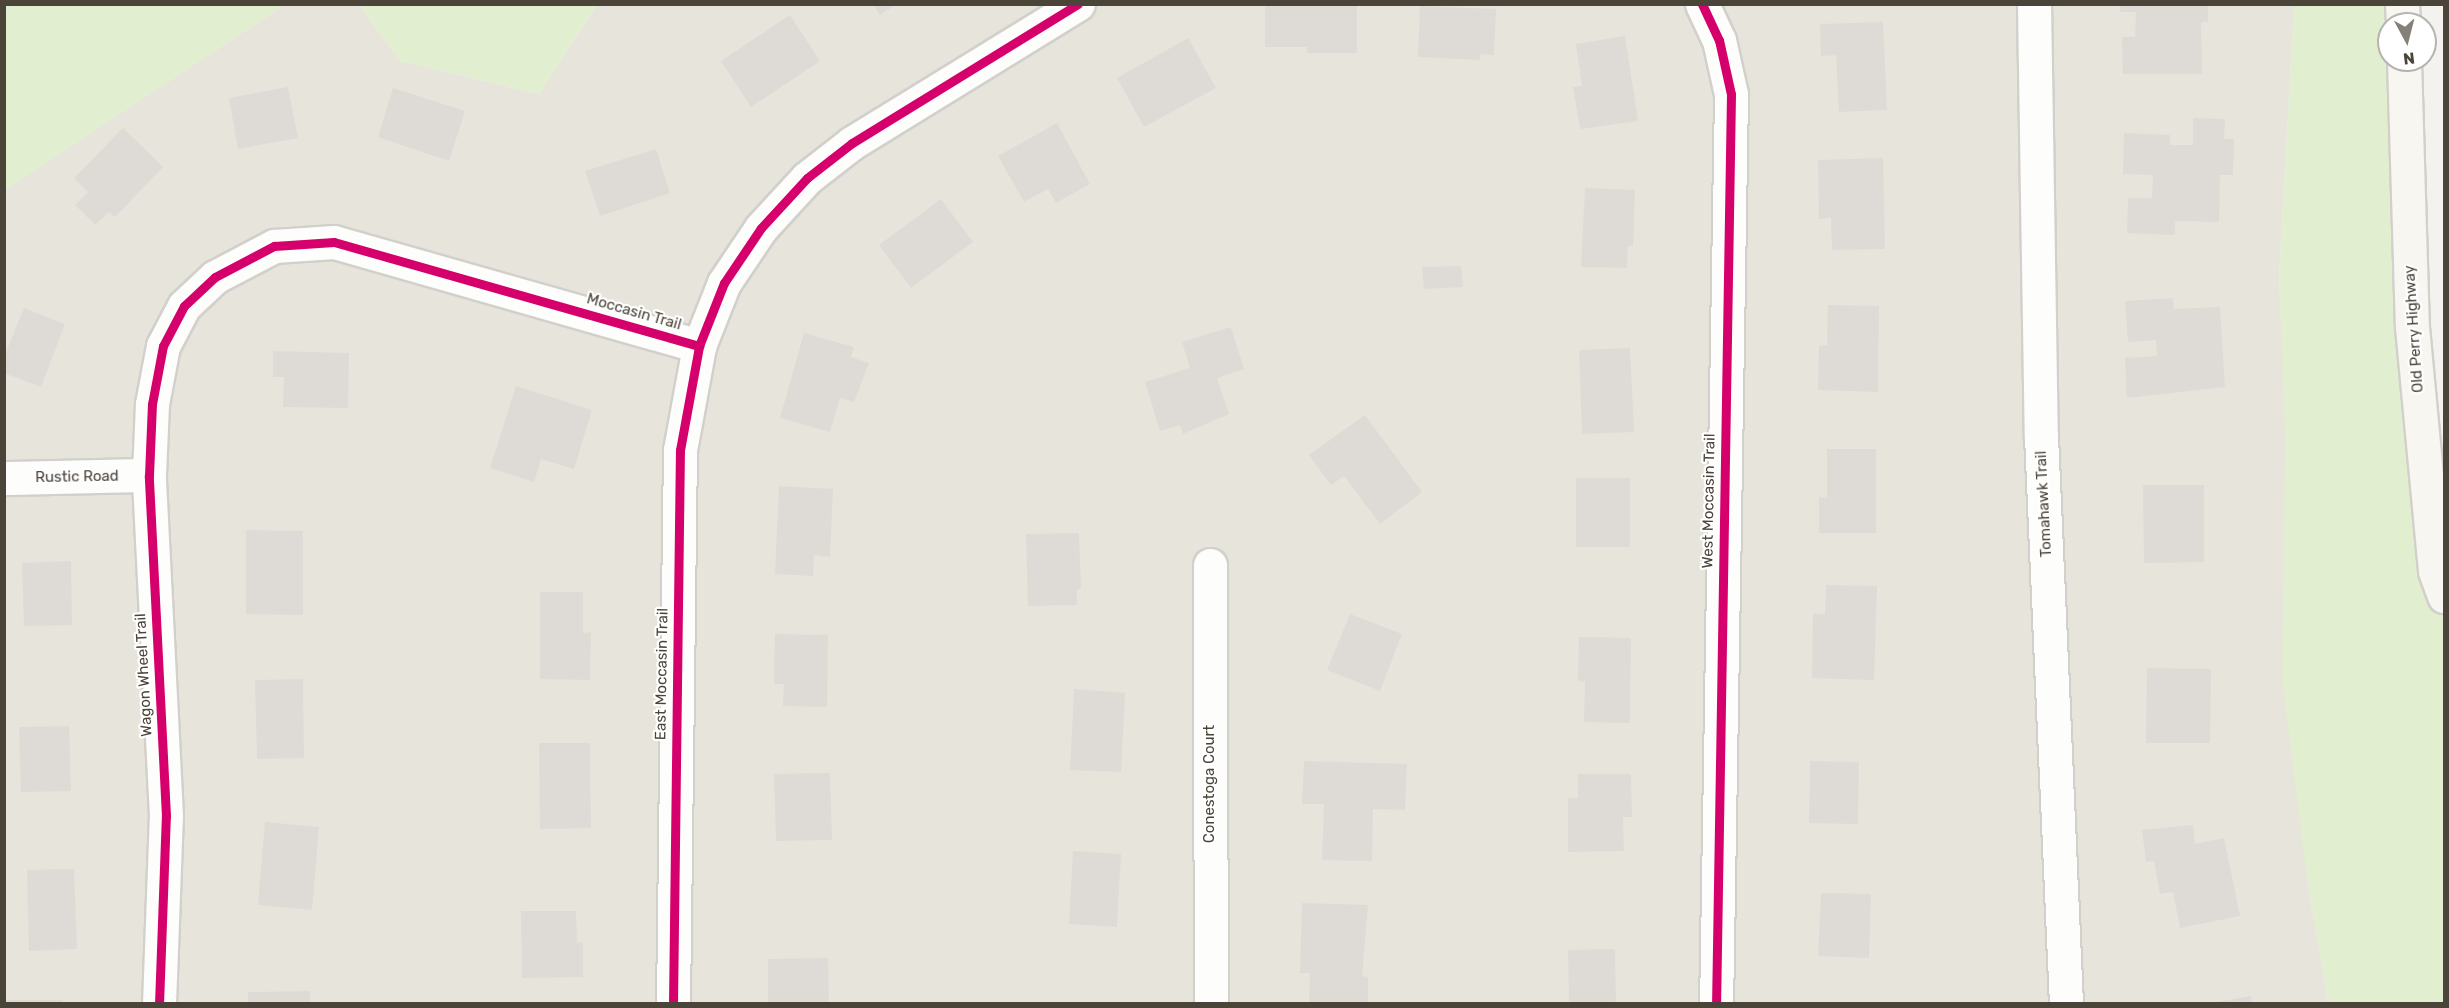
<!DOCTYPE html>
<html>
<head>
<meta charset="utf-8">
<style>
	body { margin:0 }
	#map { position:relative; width:2449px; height:1008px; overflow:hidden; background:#f4f2ee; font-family:Rubik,sans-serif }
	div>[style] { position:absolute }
	.residential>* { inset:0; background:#e7e4dc }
	.green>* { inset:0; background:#e1eecf }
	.building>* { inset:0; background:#dedbd6 }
	.roads { filter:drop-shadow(2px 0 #d2d0cb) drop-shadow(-2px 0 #d2d0cb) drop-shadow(0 2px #d2d0cb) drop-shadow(0 -2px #d2d0cb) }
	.street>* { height:33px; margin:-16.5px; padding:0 16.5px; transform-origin:16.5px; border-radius:16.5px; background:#fdfdfc }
	.secondary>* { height:33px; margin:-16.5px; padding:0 16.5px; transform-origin:16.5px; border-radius:16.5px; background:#f7f6f1 }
	.cycleway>* { height:9px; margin:-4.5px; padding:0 4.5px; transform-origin:4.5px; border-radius:4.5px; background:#d6006c }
	span { translate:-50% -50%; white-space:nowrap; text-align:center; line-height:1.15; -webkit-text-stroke:4.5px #fff; paint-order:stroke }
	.street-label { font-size:15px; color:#4b4439 }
	.frame { position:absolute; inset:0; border:6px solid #4b4439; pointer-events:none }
	.north { position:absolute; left:2377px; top:12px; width:60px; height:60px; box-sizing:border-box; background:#fff; border:2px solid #b7b4b0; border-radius:50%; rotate:173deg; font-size:16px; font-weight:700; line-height:24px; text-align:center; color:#4b4439 }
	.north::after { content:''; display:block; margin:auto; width:21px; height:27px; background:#868178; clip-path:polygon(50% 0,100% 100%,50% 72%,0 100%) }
</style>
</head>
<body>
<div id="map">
	<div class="residential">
		<div style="clip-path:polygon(284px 5px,359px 5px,400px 61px,539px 94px,597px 5px,2294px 5px,2279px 276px,2307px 879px,2328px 1003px,5px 1004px,5px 190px)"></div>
	</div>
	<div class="green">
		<div style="clip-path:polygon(5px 4px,284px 4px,284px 5px,5px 190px)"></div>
		<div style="clip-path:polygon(359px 5px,597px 5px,539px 94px,400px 61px)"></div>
		<div style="clip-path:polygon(2294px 5px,2402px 5px,2389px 24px,2389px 60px,2444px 596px,2444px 1003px,2328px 1003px,2307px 879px,2282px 678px,2285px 440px,2279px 276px)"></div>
	</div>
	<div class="building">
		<div style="clip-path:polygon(873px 4px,897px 4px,880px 15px)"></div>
		<div style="clip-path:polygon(1265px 4px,1357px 4px,1357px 53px,1307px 53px,1307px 47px,1265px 47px)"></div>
		<div style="clip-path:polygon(2120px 4px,2208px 4px,2208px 22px,2201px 22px,2202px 74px,2123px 74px,2122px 37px,2135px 37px,2136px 12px,2120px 12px)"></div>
		<div style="clip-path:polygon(1420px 6px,1496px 9px,1494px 55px,1480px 54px,1480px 60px,1418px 57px)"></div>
		<div style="clip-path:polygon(790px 15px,820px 61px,751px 107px,721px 61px)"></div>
		<div style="clip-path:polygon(1883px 22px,1887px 110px,1839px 112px,1836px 55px,1821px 56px,1820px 24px)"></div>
		<div style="clip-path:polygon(1625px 36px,1638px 121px,1580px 129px,1573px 87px,1582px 86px,1576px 44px)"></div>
		<div style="clip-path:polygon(1188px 38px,1216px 88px,1144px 127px,1117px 78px)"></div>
		<div style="clip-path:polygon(288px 87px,298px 138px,238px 149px,229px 98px)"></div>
		<div style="clip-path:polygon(393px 88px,465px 111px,449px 161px,378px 137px)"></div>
		<div style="clip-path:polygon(2193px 118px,2225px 119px,2224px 139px,2234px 139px,2233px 175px,2220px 175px,2219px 222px,2175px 221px,2175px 235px,2127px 233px,2128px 198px,2152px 198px,2153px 175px,2123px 174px,2124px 133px,2170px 135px,2170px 145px,2193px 145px)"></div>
		<div style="clip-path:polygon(1057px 123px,1090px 184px,1056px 203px,1048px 189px,1024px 202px,998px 156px)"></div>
		<div style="clip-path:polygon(123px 128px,163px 167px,115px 217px,109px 212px,95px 225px,75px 205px,88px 192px,74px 178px)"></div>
		<div style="clip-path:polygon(656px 149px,670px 193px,600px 216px,585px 171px)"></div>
		<div style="clip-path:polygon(1883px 158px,1885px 249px,1832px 250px,1831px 218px,1819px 219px,1818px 160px)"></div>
		<div style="clip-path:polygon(1585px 188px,1635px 190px,1633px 246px,1628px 246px,1627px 268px,1581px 267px)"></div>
		<div style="clip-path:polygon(941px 199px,973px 242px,911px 288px,879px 245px)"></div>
		<div style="clip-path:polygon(1461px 266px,1463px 287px,1424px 289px,1422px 267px)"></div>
		<div style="clip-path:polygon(2173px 298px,2174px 309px,2220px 307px,2225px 387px,2127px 398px,2125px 358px,2157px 356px,2156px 340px,2128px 342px,2125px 301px)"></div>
		<div style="clip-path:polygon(1828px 305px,1879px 306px,1878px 392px,1818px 390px,1819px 346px,1827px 345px)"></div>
		<div style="clip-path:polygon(24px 308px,65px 324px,41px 387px,4px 373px,4px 357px)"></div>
		<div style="clip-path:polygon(1231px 327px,1244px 369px,1217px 378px,1229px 414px,1183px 434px,1180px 425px,1160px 431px,1145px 382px,1190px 368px,1182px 342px)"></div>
		<div style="clip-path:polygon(804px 333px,854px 347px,851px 357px,869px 363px,854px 402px,840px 398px,830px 432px,780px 418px)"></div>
		<div style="clip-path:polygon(1630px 348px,1634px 432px,1582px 434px,1579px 350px)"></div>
		<div style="clip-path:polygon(273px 351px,349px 353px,348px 408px,283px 407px,284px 377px,273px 377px)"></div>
		<div style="clip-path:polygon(516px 386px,592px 410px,574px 469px,541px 459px,534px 482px,490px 468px)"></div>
		<div style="clip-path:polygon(1365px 415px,1422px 492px,1380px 524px,1344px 476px,1331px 485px,1309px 455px)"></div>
		<div style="clip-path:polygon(1827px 449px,1876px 449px,1876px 533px,1819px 533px,1819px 497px,1827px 498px)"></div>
		<div style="clip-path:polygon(1576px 478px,1630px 478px,1630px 547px,1576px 547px)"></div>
		<div style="clip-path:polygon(2143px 485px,2204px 485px,2204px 562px,2144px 563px)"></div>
		<div style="clip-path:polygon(779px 486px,833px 489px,830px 557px,814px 555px,813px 576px,775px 574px)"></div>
		<div style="clip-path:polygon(246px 530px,303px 531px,303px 615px,246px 614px)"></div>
		<div style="clip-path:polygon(1079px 533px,1081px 589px,1077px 589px,1077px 605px,1028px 606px,1026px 534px)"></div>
		<div style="clip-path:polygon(71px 561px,72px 625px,24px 626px,22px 563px)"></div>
		<div style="clip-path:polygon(1826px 585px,1877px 586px,1874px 680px,1812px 678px,1813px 614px,1825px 614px)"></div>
		<div style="clip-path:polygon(540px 592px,583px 592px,583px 633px,591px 632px,590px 680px,540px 679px)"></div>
		<div style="clip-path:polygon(1350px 614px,1402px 634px,1380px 691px,1327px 670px)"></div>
		<div style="clip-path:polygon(775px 634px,828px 635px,827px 707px,783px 706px,784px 684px,774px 684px)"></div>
		<div style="clip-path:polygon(1579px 637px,1631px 638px,1630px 723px,1584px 722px,1585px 682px,1578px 681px)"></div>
		<div style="clip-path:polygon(2147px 668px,2211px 669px,2210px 743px,2146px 743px)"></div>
		<div style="clip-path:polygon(303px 679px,304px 758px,257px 759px,255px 680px)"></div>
		<div style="clip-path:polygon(1074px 689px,1125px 693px,1121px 772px,1070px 770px)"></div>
		<div style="clip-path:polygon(69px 726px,71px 791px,21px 792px,19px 727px)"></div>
		<div style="clip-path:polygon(539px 743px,590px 743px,591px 828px,540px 829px)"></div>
		<div style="clip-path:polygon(1304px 761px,1407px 764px,1405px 810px,1373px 809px,1372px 861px,1322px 860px,1324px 804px,1302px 804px)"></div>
		<div style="clip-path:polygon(1810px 761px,1859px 762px,1858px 824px,1809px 823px)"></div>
		<div style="clip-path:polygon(830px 773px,832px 840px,776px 841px,774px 774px)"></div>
		<div style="clip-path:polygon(1578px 774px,1631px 774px,1632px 817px,1623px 817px,1624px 851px,1568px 852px,1568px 798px,1578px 798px)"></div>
		<div style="clip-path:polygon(265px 822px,319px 827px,312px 910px,258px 905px)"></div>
		<div style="clip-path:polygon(2193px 825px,2195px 844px,2224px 838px,2240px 916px,2180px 928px,2173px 892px,2160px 894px,2154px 861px,2146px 862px,2142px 830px)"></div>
		<div style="clip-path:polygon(1073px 851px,1121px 854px,1117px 927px,1069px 924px)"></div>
		<div style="clip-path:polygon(74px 869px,77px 949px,29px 951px,27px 870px)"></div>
		<div style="clip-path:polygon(1821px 893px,1871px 894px,1869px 958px,1818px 956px)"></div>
		<div style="clip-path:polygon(1302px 903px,1368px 905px,1362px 976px,1368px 977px,1368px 1004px,1309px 1004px,1310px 973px,1300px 973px)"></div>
		<div style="clip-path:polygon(521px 911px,576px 911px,577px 943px,583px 942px,583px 977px,522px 978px)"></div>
		<div style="clip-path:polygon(1615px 949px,1616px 1004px,1569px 1004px,1568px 950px)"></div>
		<div style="clip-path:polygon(828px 958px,829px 1004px,768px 1004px,768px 959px)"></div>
		<div style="clip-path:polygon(310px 991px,310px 1004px,248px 1004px,248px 992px)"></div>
		<div style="clip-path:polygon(2251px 996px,2252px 1004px,2216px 1004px,2216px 1002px)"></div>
		<div style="clip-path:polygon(4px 1000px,63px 1000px,63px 1004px,4px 1004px)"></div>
	</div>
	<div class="roads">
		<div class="street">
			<div style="left:1702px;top:4px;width:40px;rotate:65deg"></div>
			<div style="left:1719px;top:40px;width:55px;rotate:77.5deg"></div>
			<div style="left:1731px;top:94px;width:910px;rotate:90.94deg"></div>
			<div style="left:2034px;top:4px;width:432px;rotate:89.1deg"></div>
			<div style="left:2041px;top:436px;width:569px;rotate:87.48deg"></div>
			<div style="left:4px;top:478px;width:145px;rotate:-1.2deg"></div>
			<div style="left:1210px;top:565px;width:439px;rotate:89.9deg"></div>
			<div style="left:159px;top:1004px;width:188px;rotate:-87.9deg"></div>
			<div style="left:166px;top:816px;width:341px;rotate:-92.9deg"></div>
			<div style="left:149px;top:475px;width:71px;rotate:-87.6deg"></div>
			<div style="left:152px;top:404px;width:59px;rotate:-79.3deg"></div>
			<div style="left:163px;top:346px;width:45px;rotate:-62.3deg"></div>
			<div style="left:184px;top:306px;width:42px;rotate:-43.1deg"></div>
			<div style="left:215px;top:277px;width:67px;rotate:-27.7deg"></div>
			<div style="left:274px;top:246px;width:60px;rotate:-3.8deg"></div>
			<div style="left:334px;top:242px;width:380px;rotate:15.9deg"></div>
			<div style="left:673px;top:1004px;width:554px;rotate:-89.28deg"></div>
			<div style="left:680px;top:450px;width:106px;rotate:-79.6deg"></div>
			<div style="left:699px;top:346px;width:68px;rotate:-68.4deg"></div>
			<div style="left:724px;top:283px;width:66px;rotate:-56.1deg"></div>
			<div style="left:761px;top:228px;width:68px;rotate:-47.4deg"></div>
			<div style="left:807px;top:178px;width:57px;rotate:-37.9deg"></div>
			<div style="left:852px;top:143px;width:265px;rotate:-31.6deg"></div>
		</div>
		<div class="secondary">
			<div style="left:2402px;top:4px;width:20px;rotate:87deg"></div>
			<div style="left:2404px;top:60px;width:267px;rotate:88.3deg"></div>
			<div style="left:2412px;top:327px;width:245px;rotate:84.6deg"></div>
			<div style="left:2435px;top:571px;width:27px;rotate:70deg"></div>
		</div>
	</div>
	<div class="cycleway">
		<div style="left:1702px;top:4px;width:40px;rotate:65deg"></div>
		<div style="left:1719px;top:40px;width:55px;rotate:77.5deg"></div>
		<div style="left:1731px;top:94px;width:910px;rotate:90.94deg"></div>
		<div style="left:159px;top:1004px;width:188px;rotate:-87.9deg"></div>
		<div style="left:166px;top:816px;width:341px;rotate:-92.9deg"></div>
		<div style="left:149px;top:475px;width:71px;rotate:-87.6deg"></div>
		<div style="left:152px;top:404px;width:59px;rotate:-79.3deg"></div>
		<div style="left:163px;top:346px;width:45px;rotate:-62.3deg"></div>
		<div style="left:184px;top:306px;width:42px;rotate:-43.1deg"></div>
		<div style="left:215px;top:277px;width:67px;rotate:-27.7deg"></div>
		<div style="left:274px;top:246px;width:60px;rotate:-3.8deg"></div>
		<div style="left:334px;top:242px;width:380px;rotate:15.9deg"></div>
		<div style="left:673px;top:1004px;width:554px;rotate:-89.28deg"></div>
		<div style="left:680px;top:450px;width:106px;rotate:-79.6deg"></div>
		<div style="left:699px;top:346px;width:68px;rotate:-68.4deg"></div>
		<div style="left:724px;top:283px;width:66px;rotate:-56.1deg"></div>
		<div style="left:761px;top:228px;width:68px;rotate:-47.4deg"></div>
		<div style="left:807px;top:178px;width:57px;rotate:-37.9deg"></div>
		<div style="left:852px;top:143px;width:265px;rotate:-31.6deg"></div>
	</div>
	<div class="street-label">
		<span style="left:634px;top:312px;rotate:16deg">Moccasin Trail</span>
		<span style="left:2414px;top:329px;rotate:-94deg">Old Perry Highway</span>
		<span style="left:77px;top:477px;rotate:-1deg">Rustic Road</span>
		<span style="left:1709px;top:501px;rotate:-89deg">West Moccasin Trail</span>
		<span style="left:2044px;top:504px;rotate:-93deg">Tomahawk Trail</span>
		<span style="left:662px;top:674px;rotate:-89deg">East Moccasin Trail</span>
		<span style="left:144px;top:675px;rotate:-93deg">Wagon Wheel Trail</span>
		<span style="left:1210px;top:784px;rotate:-90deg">Conestoga Court</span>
	</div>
	<div class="frame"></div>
	<div class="north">N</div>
</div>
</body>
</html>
